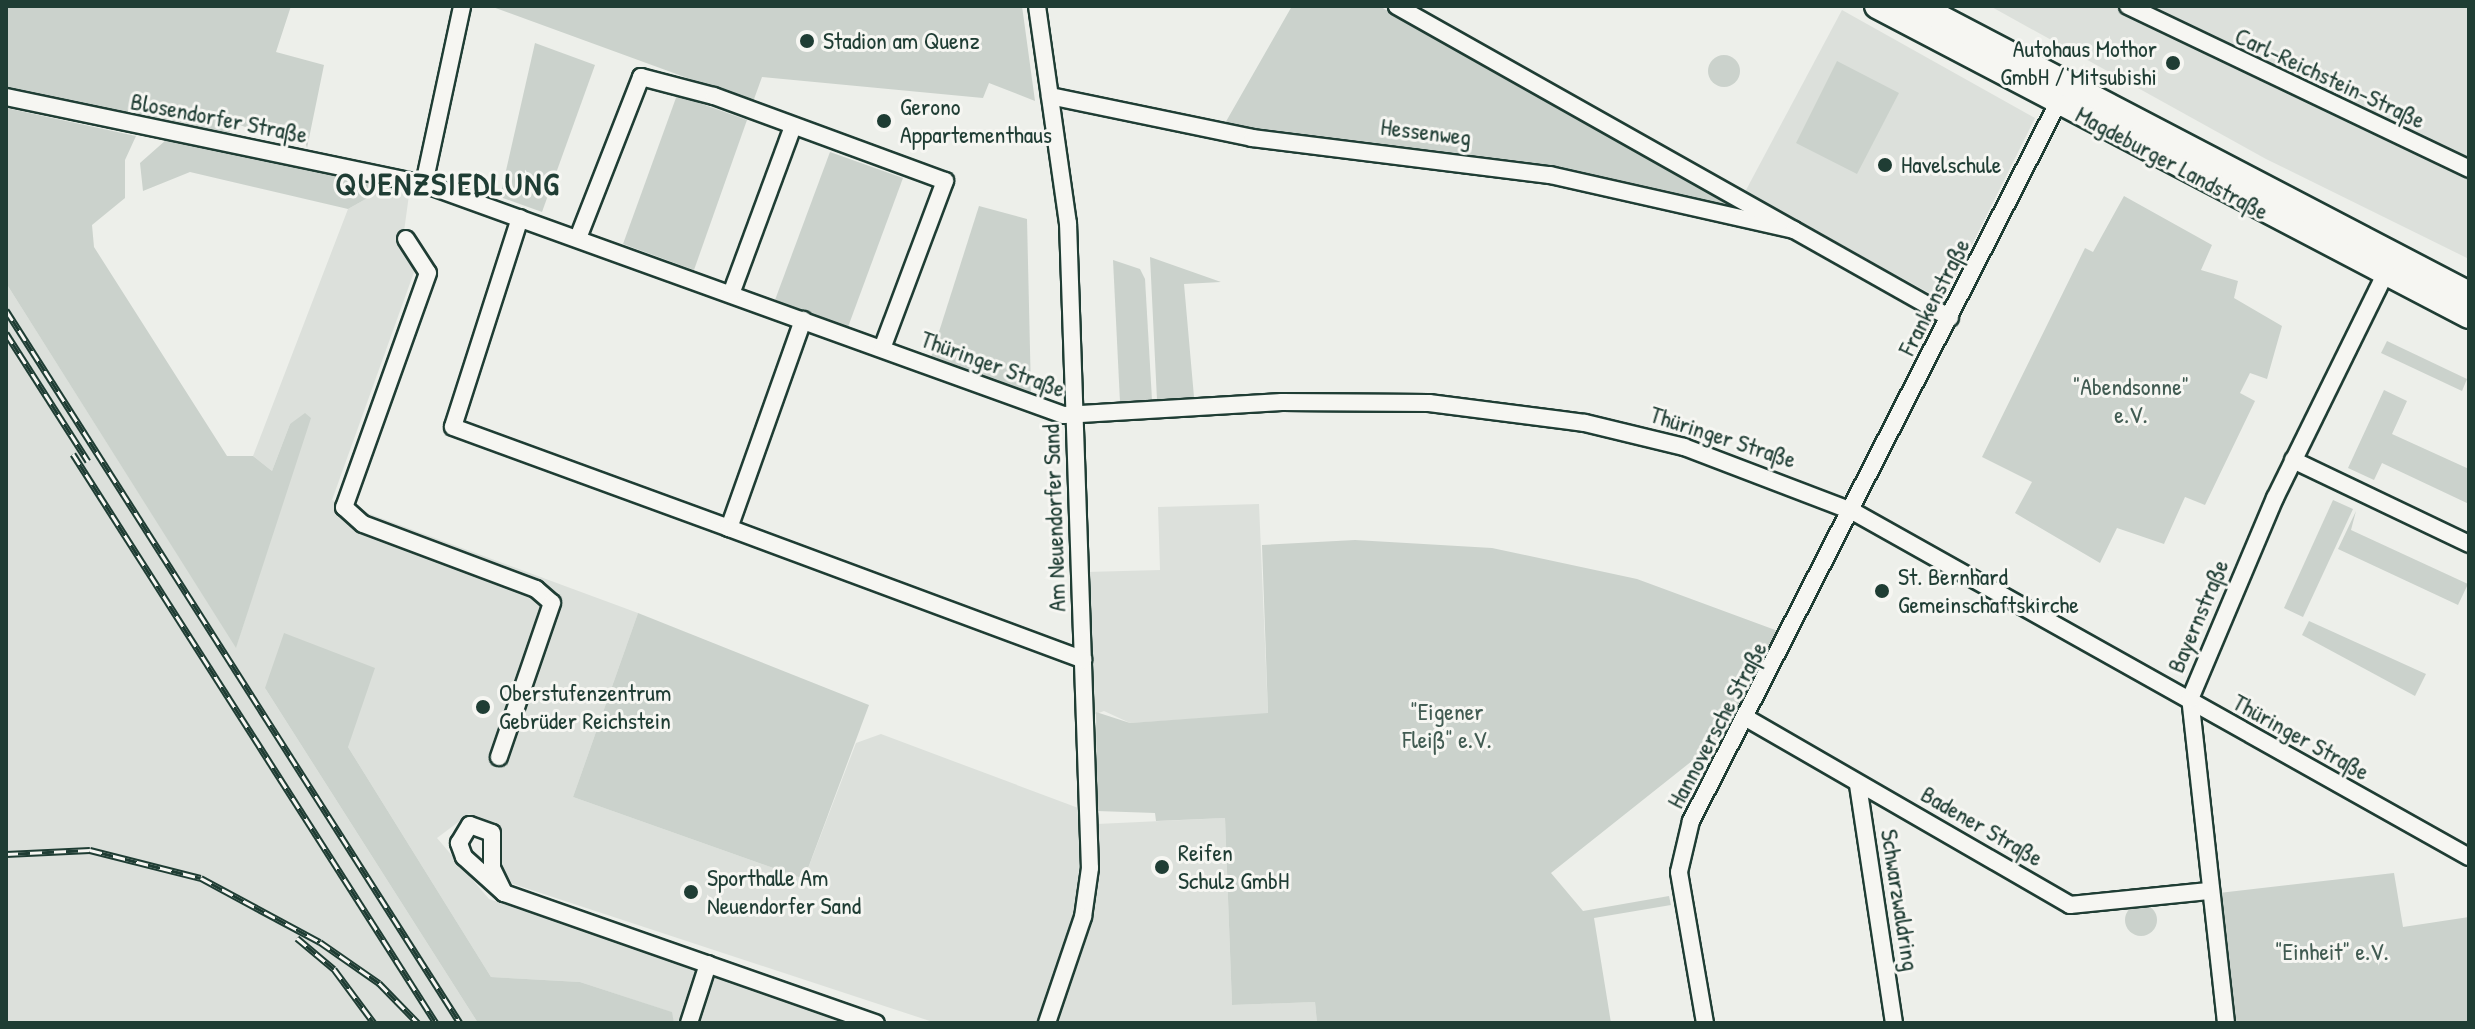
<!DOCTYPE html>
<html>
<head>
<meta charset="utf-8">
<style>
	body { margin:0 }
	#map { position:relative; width:2475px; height:1029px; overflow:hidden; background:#edefea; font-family:"Patrick Hand",sans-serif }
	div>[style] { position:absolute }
	.built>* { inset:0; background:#dce0db }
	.green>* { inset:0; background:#cbd2cc }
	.round { border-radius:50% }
	.roads { filter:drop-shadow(2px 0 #1f3d34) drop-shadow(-2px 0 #1f3d34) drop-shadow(0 2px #1f3d34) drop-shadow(0 -2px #1f3d34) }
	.minor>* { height:16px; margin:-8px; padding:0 8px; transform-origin:8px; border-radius:8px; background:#f6f6f2 }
	.primary>* { height:24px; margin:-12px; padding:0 12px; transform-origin:12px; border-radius:12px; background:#f6f6f2 }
	.rail>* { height:7px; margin-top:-3.5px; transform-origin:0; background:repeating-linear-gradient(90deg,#f6f6f2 0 12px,#1f3d34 0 24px); box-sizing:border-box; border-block:2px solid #1f3d34 }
	.dots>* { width:22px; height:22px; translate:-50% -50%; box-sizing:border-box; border:4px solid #f6f6f2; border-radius:50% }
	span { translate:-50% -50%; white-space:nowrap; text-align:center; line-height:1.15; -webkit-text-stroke:6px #f6f6f2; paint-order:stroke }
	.poi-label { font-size:24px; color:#1f3d34 }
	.left { translate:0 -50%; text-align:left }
	.right { translate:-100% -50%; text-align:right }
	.street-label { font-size:24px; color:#1f3d34 }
	.park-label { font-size:24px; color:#415b52 }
	.district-label { font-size:32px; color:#1f3d34; font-weight:700; letter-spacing:2px }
	.frame { position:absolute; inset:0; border:8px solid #1f3d34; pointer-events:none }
</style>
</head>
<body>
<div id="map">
	<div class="built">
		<div style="clip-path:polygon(1990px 6px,2469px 6px,2469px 259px,2266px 159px)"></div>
		<div style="clip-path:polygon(1842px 10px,2035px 118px,1944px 301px,1745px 192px)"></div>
		<div style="clip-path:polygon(389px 186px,409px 195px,402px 246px,418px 261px,332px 500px,638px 613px,573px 797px,804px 879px,856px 743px,881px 734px,1081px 809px,1077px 917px,1040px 1023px,936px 1023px,507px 882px,498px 868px,500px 828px,469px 814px,437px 838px,489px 899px,853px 1023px,674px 1023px,671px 1012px,580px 982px,491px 977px,348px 747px,265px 688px,478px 1023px,6px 1023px,6px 283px,236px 647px,310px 418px,290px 424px,272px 471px,253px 456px,348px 209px)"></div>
		<div style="clip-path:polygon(1259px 504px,1268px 714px,1130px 723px,1104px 711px,1093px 715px,1086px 572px,1160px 570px,1158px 507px)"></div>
		<div style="clip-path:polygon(1225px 818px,1232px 1005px,1315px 1002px,1317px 1023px,1053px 1023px,1089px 917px,1097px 824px)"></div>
	</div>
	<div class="green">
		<div style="clip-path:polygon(6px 6px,291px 6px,276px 52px,324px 65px,307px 148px,304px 137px,276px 128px,259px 132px,232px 122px,229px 135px,19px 95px,6px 88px)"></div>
		<div style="clip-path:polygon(490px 6px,1022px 6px,1035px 101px,989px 83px,983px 98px,762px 77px,753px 102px)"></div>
		<div style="clip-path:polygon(1292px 6px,1379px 6px,1738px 204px,1735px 213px,1477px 157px,1224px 125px)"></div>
		<div style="clip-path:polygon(535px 43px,595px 65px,542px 212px,500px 197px)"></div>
		<div class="round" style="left:1708px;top:55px;width:32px;height:32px"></div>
		<div style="clip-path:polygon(1837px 61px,1899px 93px,1857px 174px,1796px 143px)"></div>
		<div style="clip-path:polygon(677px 95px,747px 120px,694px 270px,623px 244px)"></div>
		<div style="clip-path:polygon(6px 108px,136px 136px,125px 160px,125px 198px,92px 225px,94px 247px,227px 456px,253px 456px,272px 471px,290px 424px,305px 413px,311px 418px,236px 648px,6px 283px)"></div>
		<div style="clip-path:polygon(166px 140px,186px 144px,389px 186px,348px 209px,190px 172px,143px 191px,140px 163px)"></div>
		<div style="clip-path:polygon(830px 152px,903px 178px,848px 327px,775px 300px)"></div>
		<div style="clip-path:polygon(2124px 196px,2212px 245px,2201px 270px,2238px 281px,2234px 298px,2282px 326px,2267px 379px,2250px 373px,2240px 393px,2255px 401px,2205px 505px,2185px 497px,2164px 544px,2117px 528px,2100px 563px,2015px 513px,2032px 482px,1982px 457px,2085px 248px,2093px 252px)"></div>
		<div style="clip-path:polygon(979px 206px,1027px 219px,1031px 393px,931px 357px)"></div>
		<div style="clip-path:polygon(1150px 257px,1221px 282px,1184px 284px,1194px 397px,1157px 400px)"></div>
		<div style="clip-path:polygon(1113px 260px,1140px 269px,1145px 279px,1152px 400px,1120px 402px)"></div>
		<div style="clip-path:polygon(2387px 341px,2467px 379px,2462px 391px,2381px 353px)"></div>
		<div style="clip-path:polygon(2384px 390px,2407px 401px,2392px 434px,2469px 469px,2469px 504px,2382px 463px,2374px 480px,2348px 468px)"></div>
		<div style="clip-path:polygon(2333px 500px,2353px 509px,2303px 617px,2284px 608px)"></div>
		<div style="clip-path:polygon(2356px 511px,2351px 530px,2468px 584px,2458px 605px,2338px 549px)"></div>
		<div style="clip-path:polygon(1355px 540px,1492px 548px,1637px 579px,1781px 632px,1736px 726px,1551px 873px,1583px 911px,1669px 896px,1671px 905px,1594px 918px,1611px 1023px,1317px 1023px,1315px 1002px,1232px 1005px,1225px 818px,1156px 821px,1155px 813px,1097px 811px,1096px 712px,1130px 723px,1268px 713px,1262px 545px)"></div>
		<div style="clip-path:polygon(638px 613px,869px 705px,804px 879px,573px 797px)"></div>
		<div style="clip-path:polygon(2309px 621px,2426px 674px,2415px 696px,2302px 635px)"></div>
		<div style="clip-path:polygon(284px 633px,375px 668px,348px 747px,491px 977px,580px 982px,672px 1012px,674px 1023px,478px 1023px,265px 688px)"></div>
		<div style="clip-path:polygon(2394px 873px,2403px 927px,2469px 917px,2469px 1023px,2225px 1023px,2219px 893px)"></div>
		<div class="round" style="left:2125px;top:904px;width:32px;height:32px"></div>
	</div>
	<div class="roads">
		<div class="minor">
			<div style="left:1037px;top:6px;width:219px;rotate:81.9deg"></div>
			<div style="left:1068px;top:223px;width:645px;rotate:88.05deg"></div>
			<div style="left:1090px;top:868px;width:49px;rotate:98.1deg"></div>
			<div style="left:1083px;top:917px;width:112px;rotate:108.8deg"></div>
			<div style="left:2128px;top:6px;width:378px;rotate:25.5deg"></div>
			<div style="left:1050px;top:96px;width:206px;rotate:11.7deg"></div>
			<div style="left:1252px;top:138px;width:300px;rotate:7.1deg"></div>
			<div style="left:1550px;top:175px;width:250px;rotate:12.7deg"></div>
			<div style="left:1794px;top:230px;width:456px;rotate:-150.6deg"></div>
			<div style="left:6px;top:97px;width:427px;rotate:11.8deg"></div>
			<div style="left:424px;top:184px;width:680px;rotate:19.85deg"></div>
			<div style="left:1064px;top:415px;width:218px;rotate:-3.4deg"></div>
			<div style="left:1282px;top:402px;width:147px;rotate:0.4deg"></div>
			<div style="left:1429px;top:403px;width:157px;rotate:7.3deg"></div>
			<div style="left:1585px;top:423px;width:102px;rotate:13.6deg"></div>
			<div style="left:1684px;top:447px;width:182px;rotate:20.9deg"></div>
			<div style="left:1854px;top:512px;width:705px;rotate:29.29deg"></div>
			<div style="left:424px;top:184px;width:182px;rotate:-77.9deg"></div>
			<div style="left:520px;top:218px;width:219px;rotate:107.8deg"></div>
			<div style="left:453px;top:427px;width:294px;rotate:20.1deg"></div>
			<div style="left:729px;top:528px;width:221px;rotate:-70.4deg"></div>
			<div style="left:1794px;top:230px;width:179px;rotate:29.4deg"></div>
			<div style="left:578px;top:238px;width:173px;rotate:-68.6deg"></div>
			<div style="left:641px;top:77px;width:75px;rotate:14.6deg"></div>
			<div style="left:714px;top:96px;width:246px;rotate:20.2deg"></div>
			<div style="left:945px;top:181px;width:179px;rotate:110.6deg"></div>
			<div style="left:406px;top:239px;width:40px;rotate:57.1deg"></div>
			<div style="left:428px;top:273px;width:249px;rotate:109.7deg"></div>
			<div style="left:344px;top:507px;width:25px;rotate:42deg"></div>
			<div style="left:363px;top:524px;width:185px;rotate:20.6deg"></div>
			<div style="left:536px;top:589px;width:21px;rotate:41deg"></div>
			<div style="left:552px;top:603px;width:163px;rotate:109deg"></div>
			<div style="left:731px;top:294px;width:179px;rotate:-69.7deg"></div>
			<div style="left:2293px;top:460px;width:195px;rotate:25.5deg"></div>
			<div style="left:729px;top:528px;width:378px;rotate:20.4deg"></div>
			<div style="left:1748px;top:719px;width:372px;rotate:30deg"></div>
			<div style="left:2070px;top:905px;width:139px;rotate:-5.8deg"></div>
			<div style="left:1858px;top:785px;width:241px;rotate:81.4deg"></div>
			<div style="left:470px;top:825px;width:23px;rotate:20deg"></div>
			<div style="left:492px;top:833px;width:35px;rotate:90deg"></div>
			<div style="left:492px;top:868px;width:28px;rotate:64deg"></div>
			<div style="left:504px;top:893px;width:54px;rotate:-138deg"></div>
			<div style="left:464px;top:857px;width:15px;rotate:-110deg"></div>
			<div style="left:459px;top:843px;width:21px;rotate:-59deg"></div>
			<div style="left:504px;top:893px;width:394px;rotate:19.3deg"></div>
			<div style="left:689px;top:1023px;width:62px;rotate:-72.1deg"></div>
			<div style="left:1705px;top:1023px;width:153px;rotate:-99.8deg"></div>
			<div style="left:1679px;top:872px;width:52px;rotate:-76.8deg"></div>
			<div style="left:1691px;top:821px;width:806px;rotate:-62.93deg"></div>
			<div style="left:2226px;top:1023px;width:326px;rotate:-96.3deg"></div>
			<div style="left:2190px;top:699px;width:218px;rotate:-67.1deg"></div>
			<div style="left:2275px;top:498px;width:258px;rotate:-63.8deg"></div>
		</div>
		<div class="primary">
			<div style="left:1877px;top:6px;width:668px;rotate:27.64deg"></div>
			<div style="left:1918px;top:6px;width:622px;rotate:27.6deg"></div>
		</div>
	</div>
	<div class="rail">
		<div style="left:6px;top:310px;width:845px;rotate:57.51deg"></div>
		<div style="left:6px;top:333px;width:152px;rotate:57.4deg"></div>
		<div style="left:73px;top:454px;width:675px;rotate:57.46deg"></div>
		<div style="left:6px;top:854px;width:84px;rotate:-2.7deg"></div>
		<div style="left:90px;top:850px;width:114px;rotate:14.2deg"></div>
		<div style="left:201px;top:878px;width:135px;rotate:28.3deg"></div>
		<div style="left:320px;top:942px;width:72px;rotate:34.8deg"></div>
		<div style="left:379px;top:983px;width:56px;rotate:45.7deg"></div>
		<div style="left:297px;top:938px;width:48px;rotate:40deg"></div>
		<div style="left:334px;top:969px;width:67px;rotate:53.5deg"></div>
	</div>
	<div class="dots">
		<div style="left:807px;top:41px;background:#1f3d34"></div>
		<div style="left:2173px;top:63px;background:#1f3d34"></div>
		<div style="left:884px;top:121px;background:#1f3d34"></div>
		<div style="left:1885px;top:165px;background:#1f3d34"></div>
		<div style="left:1882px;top:591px;background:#1f3d34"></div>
		<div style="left:483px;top:707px;background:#1f3d34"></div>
		<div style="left:1162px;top:867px;background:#1f3d34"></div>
		<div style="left:691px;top:892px;background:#1f3d34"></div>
	</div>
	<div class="poi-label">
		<span class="left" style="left:823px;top:41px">Stadion am Quenz</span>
		<span class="right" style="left:2157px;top:63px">Autohaus Mothor<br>GmbH / Mitsubishi</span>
		<span class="left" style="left:900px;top:121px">Gerono<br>Appartementhaus</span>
		<span class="left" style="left:1901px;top:165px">Havelschule</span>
		<span class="left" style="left:1898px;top:591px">St. Bernhard<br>Gemeinschaftskirche</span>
		<span class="left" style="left:499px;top:707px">Oberstufenzentrum<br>Gebrüder Reichstein</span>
		<span class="left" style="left:1178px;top:867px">Reifen<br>Schulz GmbH</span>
		<span class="left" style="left:707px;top:892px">Sporthalle Am<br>Neuendorfer Sand</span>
	</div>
	<div class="street-label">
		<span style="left:2330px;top:78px;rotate:25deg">Carl-Reichstein-Straße</span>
		<span style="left:219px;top:118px;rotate:11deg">Blosendorfer Straße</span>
		<span style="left:1426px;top:132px;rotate:7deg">Hessenweg</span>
		<span style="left:2172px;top:163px;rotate:28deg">Magdeburger Landstraße</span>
		<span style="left:1934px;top:297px;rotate:-63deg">Frankenstraße</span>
		<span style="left:993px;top:364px;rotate:20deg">Thüringer Straße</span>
		<span style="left:1723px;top:437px;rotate:18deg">Thüringer Straße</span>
		<span style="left:1054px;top:518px;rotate:-92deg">Am Neuendorfer Sand</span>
		<span style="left:2198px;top:616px;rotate:-67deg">Bayernstraße</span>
		<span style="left:1717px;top:725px;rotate:-62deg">Hannoversche Straße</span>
		<span style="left:2301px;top:737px;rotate:29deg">Thüringer Straße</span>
		<span style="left:1982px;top:826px;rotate:30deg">Badener Straße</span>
		<span style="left:1900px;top:900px;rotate:81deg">Schwarzwaldring</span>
	</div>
	<div class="park-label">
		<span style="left:2131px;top:401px">"Abendsonne"<br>e.V.</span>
		<span style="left:1447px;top:726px">"Eigener<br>Fleiß" e.V.</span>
		<span style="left:2332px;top:952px">"Einheit" e.V.</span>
	</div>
	<div class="district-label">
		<span style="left:448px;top:184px">QUENZSIEDLUNG</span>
	</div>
	<div class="frame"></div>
</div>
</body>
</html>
